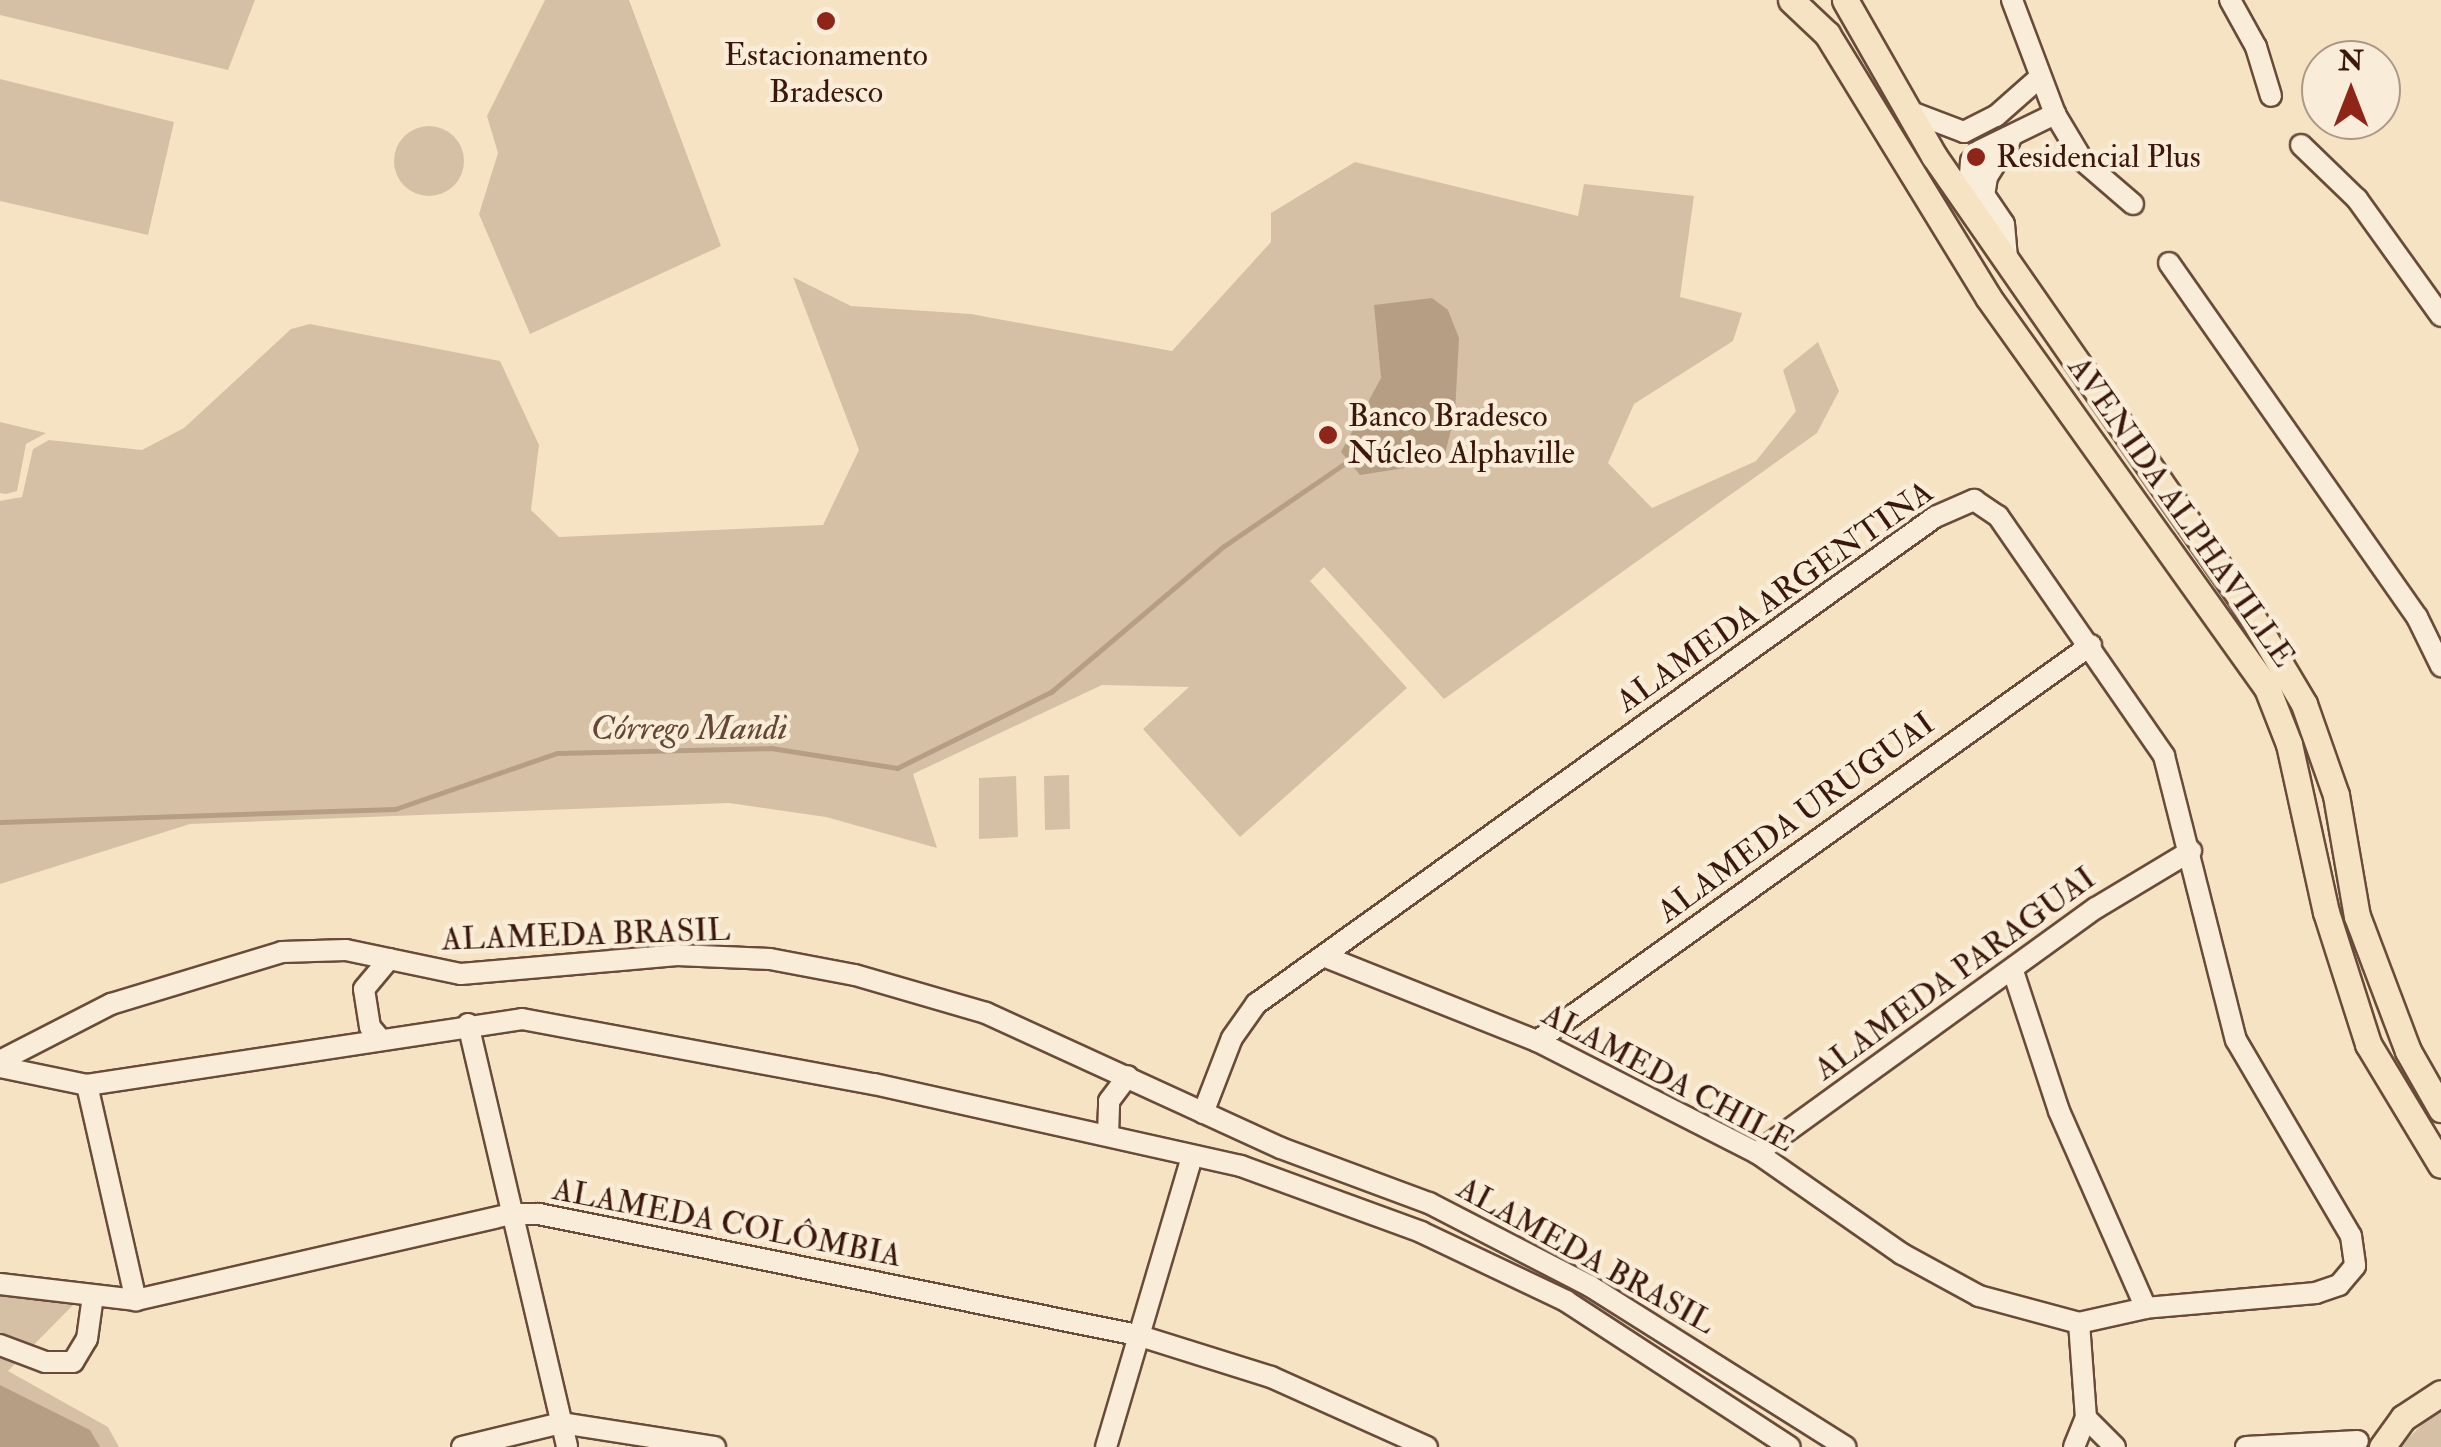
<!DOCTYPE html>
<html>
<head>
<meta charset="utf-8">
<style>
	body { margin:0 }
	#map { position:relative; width:2441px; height:1447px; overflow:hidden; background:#f6e3c4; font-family:"IM FELL Double Pica",serif }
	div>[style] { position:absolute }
	.green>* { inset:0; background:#d6c0a5 }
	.round { border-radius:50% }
	.water>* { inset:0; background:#b69e85 }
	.stream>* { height:5px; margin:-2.5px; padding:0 2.5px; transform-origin:2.5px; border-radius:2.5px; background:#b69e85 }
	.roads { filter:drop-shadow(2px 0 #694b39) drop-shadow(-2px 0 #694b39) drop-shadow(0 2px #694b39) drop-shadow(0 -2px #694b39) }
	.minor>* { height:20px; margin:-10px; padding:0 10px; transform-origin:10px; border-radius:10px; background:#f9edd9 }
	.major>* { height:25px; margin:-12.5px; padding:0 12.5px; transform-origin:12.5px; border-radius:12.5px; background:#f6e3c4 }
	.dots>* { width:28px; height:28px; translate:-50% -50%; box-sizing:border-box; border:5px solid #f9edd9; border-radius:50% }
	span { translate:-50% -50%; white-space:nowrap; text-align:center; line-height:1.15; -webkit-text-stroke:9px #f9edd9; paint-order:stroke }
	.poi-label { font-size:32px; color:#3a180b }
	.left { translate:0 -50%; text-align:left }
	.street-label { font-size:32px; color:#3a180b }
	.water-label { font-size:35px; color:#654736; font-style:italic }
	.north { position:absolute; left:2301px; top:40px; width:100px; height:100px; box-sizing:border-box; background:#f9edd9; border:2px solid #ad9887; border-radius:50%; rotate:0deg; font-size:28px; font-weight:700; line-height:40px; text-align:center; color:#3a180b }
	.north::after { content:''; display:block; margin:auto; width:35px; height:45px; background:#8f2418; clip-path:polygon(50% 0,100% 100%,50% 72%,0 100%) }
</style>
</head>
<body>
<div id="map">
	<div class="green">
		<div style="clip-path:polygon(0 0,255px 0,228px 70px,0 15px)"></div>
		<div style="clip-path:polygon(545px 0,629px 0,721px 246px,530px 334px,479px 214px,498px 153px,487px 116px)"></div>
		<div style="clip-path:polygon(0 79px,174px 122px,148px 235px,0 201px)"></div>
		<div class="round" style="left:394px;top:126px;width:70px;height:70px"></div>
		<div style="clip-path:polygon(1355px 162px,1578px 216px,1584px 184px,1694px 196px,1680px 297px,1742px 313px,1733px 341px,1634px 404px,1608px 463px,1652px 508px,1756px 461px,1796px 411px,1783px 370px,1818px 342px,1839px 391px,1817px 433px,1444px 699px,1324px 567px,1310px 581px,1407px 688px,1240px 837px,1143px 729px,1189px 687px,1102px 685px,913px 774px,937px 848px,826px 817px,729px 803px,190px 824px,0 884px,0 501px,22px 497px,33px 449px,49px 440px,142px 450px,184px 428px,291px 329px,310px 324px,500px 361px,539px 445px,531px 510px,559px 537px,823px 525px,859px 450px,793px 277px,851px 306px,971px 314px,1172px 351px,1271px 242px,1271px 213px)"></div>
		<div style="clip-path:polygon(0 422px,46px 433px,26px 444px,17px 491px,6px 494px,0 493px)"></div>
		<div style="clip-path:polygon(1069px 775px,1070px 829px,1045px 830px,1044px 776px)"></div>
		<div style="clip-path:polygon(1016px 776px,1018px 837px,979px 839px,979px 778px)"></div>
		<div style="clip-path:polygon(0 1289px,78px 1300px,8px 1371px,108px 1427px,119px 1447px,0 1447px)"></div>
		<div style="clip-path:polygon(2441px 1412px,2441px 1447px,2400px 1447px,2428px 1418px)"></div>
	</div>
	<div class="water">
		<div style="clip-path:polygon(1432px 298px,1448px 310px,1459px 338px,1455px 414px,1443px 462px,1360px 475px,1341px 452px,1381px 378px,1374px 305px)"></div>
		<div style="clip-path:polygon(0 1385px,90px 1430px,100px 1447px,0 1447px)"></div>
	</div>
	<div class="stream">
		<div style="left:0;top:822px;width:395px;rotate:-1.9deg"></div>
		<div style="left:395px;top:809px;width:171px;rotate:-19.1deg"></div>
		<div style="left:557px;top:753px;width:214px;rotate:-1.3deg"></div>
		<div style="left:771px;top:748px;width:128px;rotate:9deg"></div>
		<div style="left:897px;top:768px;width:172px;rotate:-26.3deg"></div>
		<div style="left:1051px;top:692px;width:226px;rotate:-40.2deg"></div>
		<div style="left:1224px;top:546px;width:150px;rotate:-34.4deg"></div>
	</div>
	<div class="roads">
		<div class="minor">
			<div style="left:2012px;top:0;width:122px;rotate:69.3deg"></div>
			<div style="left:2055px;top:114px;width:55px;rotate:59.2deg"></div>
			<div style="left:2083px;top:161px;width:66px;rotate:40.7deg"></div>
			<div style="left:2230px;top:0;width:54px;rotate:61deg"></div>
			<div style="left:2256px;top:47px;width:51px;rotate:73deg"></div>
			<div style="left:1906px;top:110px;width:62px;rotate:20.8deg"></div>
			<div style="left:1964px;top:132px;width:36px;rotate:-27deg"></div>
			<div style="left:1996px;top:116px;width:57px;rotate:-41.5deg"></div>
			<div style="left:2301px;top:145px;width:78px;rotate:44deg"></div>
			<div style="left:2357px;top:199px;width:144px;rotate:54.3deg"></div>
			<div style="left:1979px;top:151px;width:85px;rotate:-26deg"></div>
			<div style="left:1971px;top:161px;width:13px;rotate:94deg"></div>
			<div style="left:1970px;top:174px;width:60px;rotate:55.8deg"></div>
			<div style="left:2004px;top:224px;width:34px;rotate:85deg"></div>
			<div style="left:1984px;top:196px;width:19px;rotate:-81deg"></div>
			<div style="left:1987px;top:177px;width:44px;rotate:-58.1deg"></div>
			<div style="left:2169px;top:263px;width:432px;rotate:55deg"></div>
			<div style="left:2417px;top:617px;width:55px;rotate:63.9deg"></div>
			<div style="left:2013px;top:971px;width:147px;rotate:71.8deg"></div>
			<div style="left:2059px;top:1111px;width:215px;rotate:66.2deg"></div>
			<div style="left:468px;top:1024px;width:434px;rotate:76.8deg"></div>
			<div style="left:381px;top:1040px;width:17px;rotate:-130deg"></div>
			<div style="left:370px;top:1027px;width:38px;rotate:-99deg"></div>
			<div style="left:364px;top:989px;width:39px;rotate:-50deg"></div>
			<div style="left:1537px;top:1041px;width:681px;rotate:-35.56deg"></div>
			<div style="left:0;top:1061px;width:125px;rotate:-27.2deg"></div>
			<div style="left:111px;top:1004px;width:179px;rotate:-16.9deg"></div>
			<div style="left:282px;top:952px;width:64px;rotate:-1.8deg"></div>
			<div style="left:346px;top:950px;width:117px;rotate:11.8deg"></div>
			<div style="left:461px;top:974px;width:217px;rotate:-5deg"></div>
			<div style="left:677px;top:955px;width:93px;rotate:2.5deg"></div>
			<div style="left:770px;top:959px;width:86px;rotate:10.7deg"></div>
			<div style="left:855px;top:975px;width:136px;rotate:16.2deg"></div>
			<div style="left:986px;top:1013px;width:324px;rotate:24.6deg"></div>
			<div style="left:1281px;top:1148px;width:158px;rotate:20.4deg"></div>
			<div style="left:1429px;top:1203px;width:181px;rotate:27.3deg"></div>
			<div style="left:1590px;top:1286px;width:302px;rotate:32.2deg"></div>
			<div style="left:0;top:1067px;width:89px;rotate:11.7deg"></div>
			<div style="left:87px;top:1085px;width:440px;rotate:-8.6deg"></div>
			<div style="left:522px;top:1019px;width:358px;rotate:10.5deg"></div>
			<div style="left:874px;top:1084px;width:376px;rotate:12.6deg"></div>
			<div style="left:1241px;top:1166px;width:192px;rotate:20.1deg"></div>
			<div style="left:1421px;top:1232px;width:161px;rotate:25.4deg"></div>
			<div style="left:1566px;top:1301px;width:267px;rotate:33.1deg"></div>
			<div style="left:87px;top:1085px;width:221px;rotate:77.2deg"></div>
			<div style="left:1203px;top:1113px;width:80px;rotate:-68.9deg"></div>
			<div style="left:1232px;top:1038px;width:42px;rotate:-54.8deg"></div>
			<div style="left:1256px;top:1004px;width:836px;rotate:-35.65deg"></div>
			<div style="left:1935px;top:517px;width:43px;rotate:-23.6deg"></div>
			<div style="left:1974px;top:500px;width:29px;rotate:34deg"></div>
			<div style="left:1998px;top:516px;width:292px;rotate:55.3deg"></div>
			<div style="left:2164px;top:756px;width:293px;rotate:75.8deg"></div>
			<div style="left:2236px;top:1040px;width:227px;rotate:59.6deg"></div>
			<div style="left:2351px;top:1236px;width:30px;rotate:82deg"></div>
			<div style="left:2355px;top:1266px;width:25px;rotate:130deg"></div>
			<div style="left:2339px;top:1285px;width:24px;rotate:161deg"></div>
			<div style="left:2316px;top:1293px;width:171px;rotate:175deg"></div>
			<div style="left:2146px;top:1308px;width:69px;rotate:167.4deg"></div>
			<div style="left:2079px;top:1323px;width:104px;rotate:-164.9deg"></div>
			<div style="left:1979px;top:1296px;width:88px;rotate:-151.4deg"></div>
			<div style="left:1902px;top:1254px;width:177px;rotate:-145.1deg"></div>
			<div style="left:1757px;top:1153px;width:247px;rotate:-153deg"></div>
			<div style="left:1537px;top:1041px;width:227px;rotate:-158.3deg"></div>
			<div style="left:1108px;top:1135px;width:34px;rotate:-88deg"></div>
			<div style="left:1109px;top:1101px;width:31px;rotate:-53deg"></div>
			<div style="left:1757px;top:1153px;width:418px;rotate:-35.9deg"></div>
			<div style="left:2096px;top:908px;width:111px;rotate:-31deg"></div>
			<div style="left:0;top:1284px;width:137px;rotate:6.7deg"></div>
			<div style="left:136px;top:1300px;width:387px;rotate:-12.9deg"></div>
			<div style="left:513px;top:1214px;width:26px"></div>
			<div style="left:539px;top:1214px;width:610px;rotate:11.44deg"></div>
			<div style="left:1137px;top:1335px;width:140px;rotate:17.4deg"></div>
			<div style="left:1271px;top:1377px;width:171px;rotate:24.2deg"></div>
			<div style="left:0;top:1345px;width:48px;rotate:20.7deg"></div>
			<div style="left:45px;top:1362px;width:28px"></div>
			<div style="left:73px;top:1362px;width:27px;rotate:-59deg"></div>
			<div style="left:87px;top:1339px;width:43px;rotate:-82.1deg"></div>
			<div style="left:2086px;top:1418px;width:41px;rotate:45deg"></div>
			<div style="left:462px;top:1447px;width:102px;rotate:-13.6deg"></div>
			<div style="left:561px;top:1423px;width:156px;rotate:8.9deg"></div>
			<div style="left:1106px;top:1447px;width:302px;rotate:-73.5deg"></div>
			<div style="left:2074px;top:1447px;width:31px;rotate:-68deg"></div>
			<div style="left:2086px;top:1418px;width:95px;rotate:-94.2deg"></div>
			<div style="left:2246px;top:1447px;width:112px;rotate:-3.1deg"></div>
		</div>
		<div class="major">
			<div style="left:1791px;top:0;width:50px;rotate:43.4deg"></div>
			<div style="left:1827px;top:34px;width:308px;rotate:58.5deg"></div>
			<div style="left:1988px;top:297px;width:480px;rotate:54.5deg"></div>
			<div style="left:2267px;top:688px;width:60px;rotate:68.6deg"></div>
			<div style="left:2289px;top:744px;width:172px;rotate:77.6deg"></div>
			<div style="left:2326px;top:912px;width:139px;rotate:72.3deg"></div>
			<div style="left:2368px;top:1044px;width:141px;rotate:58.9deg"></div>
			<div style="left:1845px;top:0;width:180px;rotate:60.3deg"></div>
			<div style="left:1934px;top:156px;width:540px;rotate:55.25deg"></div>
			<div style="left:2242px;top:600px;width:121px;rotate:59.2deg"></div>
			<div style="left:2304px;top:704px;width:96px;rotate:70.6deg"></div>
			<div style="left:2336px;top:795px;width:123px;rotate:80.2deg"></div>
			<div style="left:2357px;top:916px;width:144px;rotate:69.3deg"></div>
			<div style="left:2408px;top:1051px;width:67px;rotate:60.4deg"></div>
			<div style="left:2382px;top:1447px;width:36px;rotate:-54deg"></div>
			<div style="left:2403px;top:1418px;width:45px;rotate:-33.3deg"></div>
		</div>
	</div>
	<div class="dots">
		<div style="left:826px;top:21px;background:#8f2418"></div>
		<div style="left:1976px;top:157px;background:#8f2418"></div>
		<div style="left:1328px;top:435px;background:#8f2418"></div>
	</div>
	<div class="poi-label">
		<span style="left:826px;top:74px">Estacionamento<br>Bradesco</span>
		<span class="left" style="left:1996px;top:157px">Residencial Plus</span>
		<span class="left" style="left:1348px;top:435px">Banco Bradesco<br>Núcleo Alphaville</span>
	</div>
	<div class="street-label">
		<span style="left:2181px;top:512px;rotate:55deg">AVENIDA ALPHAVILLE</span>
		<span style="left:1775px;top:597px;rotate:-35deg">ALAMEDA ARGENTINA</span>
		<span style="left:1796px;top:818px;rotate:-36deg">ALAMEDA URUGUAI</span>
		<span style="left:586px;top:935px;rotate:-2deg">ALAMEDA BRASIL</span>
		<span style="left:1955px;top:974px;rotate:-36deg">ALAMEDA PARAGUAI</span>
		<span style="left:1668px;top:1078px;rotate:28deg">ALAMEDA CHILE</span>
		<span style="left:727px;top:1223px;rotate:11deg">ALAMEDA COLÔMBIA</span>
		<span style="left:1586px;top:1256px;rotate:29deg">ALAMEDA BRASIL</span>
	</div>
	<div class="water-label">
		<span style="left:689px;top:728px">Córrego Mandi</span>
	</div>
	<div class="north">N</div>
</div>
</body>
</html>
